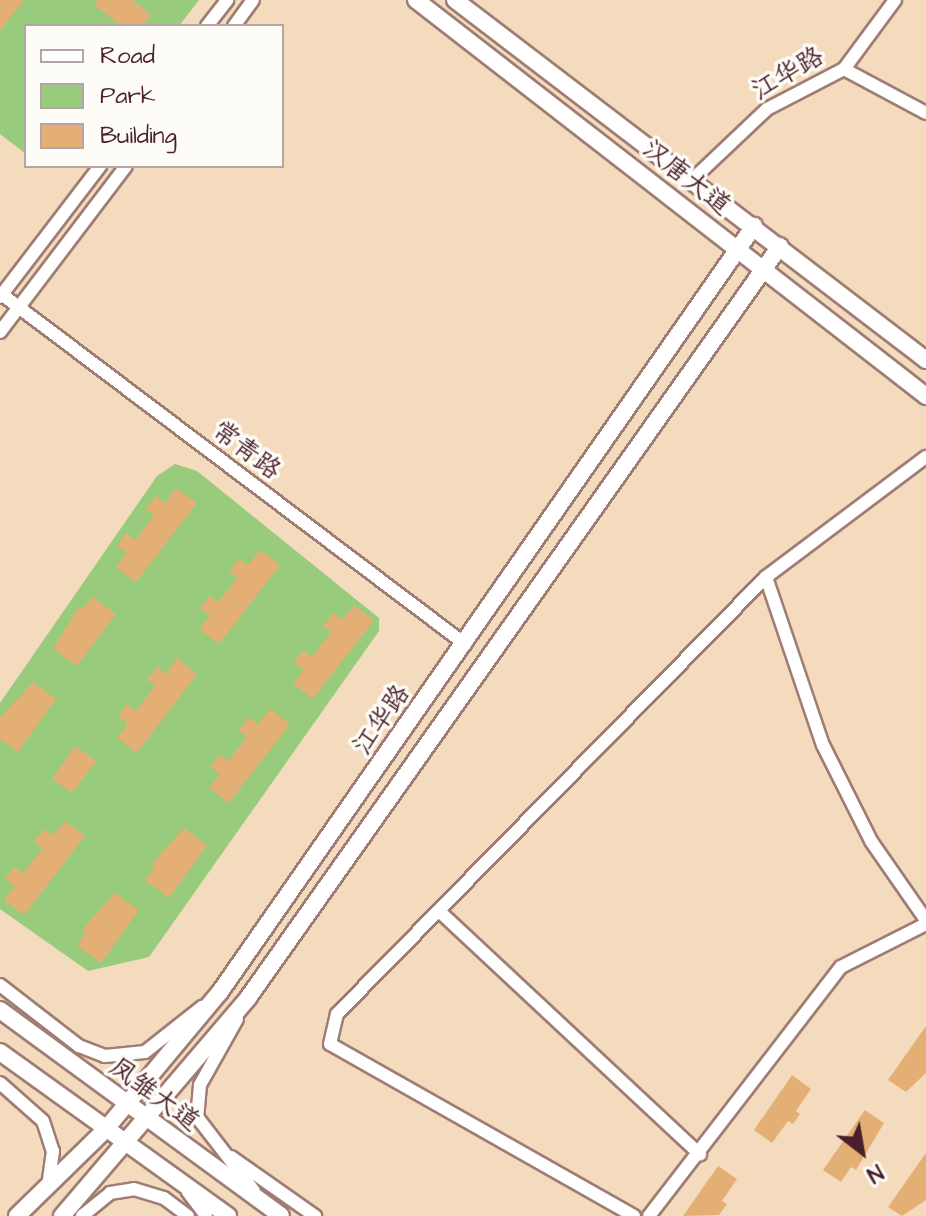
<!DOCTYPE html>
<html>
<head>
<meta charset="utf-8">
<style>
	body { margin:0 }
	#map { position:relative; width:926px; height:1216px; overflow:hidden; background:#f4dbbe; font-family:"Architects Daughter","LXGW WenKai TC",sans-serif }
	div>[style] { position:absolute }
	.green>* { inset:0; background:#98cb7c }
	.building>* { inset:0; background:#e4af74 }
	.roads { filter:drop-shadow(2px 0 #9f7d74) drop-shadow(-2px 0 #9f7d74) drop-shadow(0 2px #9f7d74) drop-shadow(0 -2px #9f7d74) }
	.minor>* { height:12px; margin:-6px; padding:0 6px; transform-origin:6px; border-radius:6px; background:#fff }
	.major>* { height:16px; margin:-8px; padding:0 8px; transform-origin:8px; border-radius:8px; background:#fff }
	span { translate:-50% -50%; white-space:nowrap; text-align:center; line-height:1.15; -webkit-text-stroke:7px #fdfcf7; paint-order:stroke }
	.street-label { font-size:26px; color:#4a1f2b }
	.legend { position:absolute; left:24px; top:24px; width:260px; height:144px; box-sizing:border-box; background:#fdfcf7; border:2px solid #b5a4a5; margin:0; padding:10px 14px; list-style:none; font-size:24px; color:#4a1f2b }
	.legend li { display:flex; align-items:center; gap:16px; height:40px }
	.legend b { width:40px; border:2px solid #b5a4a5 }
	.north { position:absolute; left:822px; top:1112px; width:80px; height:80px; -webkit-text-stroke:6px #fdfcf7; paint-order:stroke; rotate:149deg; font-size:22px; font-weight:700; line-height:32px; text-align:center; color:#4a1f2b }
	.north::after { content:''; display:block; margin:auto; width:28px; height:36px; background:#4a1f2b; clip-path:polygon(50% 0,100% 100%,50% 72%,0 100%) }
</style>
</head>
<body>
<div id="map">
	<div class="green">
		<div style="clip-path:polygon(0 0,199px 0,179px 26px,26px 26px,26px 154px,0 134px)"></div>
		<div style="clip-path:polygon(175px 464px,197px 471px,379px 618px,379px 631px,149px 957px,88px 971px,0 909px,0 703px,157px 476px)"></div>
	</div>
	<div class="building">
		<div style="clip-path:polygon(0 0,24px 0,0 31px)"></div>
		<div style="clip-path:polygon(98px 0,133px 0,151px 15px,142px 26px,122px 26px,94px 5px)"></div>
		<div style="clip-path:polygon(176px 488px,197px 503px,136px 582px,116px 567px,127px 553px,117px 546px,126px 533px,135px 540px,154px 515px,146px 509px,156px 496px,165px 503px)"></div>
		<div style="clip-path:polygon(260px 550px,280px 565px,219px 644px,199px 629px,210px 616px,200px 608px,209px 596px,218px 602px,237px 578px,229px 571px,239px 559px,248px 565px)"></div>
		<div style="clip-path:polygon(92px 597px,116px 614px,77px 666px,53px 649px,79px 606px,83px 609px)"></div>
		<div style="clip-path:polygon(354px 605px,374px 620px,313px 699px,293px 684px,304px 670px,294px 663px,303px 650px,312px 657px,331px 632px,323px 626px,333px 613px,342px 620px)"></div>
		<div style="clip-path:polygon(177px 658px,197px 674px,137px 753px,117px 738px,128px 724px,118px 716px,127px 704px,136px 711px,155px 686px,147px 680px,157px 667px,166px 674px)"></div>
		<div style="clip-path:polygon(33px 682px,56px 699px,18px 752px,0 739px,0 718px)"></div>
		<div style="clip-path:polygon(270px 709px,290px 724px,229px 803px,209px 788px,220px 774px,210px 767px,219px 755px,228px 761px,247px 737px,239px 730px,249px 717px,258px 724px)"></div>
		<div style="clip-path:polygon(75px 746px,96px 761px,72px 793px,52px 779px)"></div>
		<div style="clip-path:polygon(65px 821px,85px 836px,24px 915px,4px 900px,15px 886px,5px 879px,14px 867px,23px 873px,42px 849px,34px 842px,44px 829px,53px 836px)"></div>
		<div style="clip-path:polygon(184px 828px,207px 845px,169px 898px,145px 880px,155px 867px,151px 865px)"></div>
		<div style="clip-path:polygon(115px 893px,139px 910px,101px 963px,77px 945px,86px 932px,82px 930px)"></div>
		<div style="clip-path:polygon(926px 1026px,926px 1073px,906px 1092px,888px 1080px)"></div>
		<div style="clip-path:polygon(792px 1075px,811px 1089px,796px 1111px,800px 1114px,793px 1124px,788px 1121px,772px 1143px,754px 1130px)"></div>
		<div style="clip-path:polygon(865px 1110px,884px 1123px,856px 1170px,851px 1167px,841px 1182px,823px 1170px)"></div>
		<div style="clip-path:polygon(926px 1153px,926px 1200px,902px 1216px,888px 1207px)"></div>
		<div style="clip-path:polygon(718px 1166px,737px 1179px,722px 1201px,727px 1204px,719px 1215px,683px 1216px)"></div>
	</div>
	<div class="roads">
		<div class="minor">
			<div style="left:207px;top:26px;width:33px;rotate:-52deg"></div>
			<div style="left:234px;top:26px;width:32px;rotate:-54deg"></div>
			<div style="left:844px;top:69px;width:93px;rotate:28.2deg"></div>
			<div style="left:693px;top:179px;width:102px;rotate:-43.4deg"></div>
			<div style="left:767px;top:109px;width:87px;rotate:-27.5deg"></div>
			<div style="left:844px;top:69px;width:86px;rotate:-53.5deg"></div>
			<div style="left:0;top:293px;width:583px;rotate:37.05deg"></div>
			<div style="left:0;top:297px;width:165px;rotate:-52.6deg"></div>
			<div style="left:0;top:332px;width:208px;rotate:-52.8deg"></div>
			<div style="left:766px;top:577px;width:177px;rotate:71.3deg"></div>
			<div style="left:823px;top:745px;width:107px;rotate:63.4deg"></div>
			<div style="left:871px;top:841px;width:96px;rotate:55.2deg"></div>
			<div style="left:439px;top:911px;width:357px;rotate:43deg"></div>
			<div style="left:0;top:985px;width:100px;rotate:37.7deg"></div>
			<div style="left:79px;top:1046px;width:28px;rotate:21deg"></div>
			<div style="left:105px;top:1056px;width:40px;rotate:-5.7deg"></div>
			<div style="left:145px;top:1052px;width:73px;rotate:-38.3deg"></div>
			<div style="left:237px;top:1019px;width:76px;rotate:119.3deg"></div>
			<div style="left:200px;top:1085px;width:32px;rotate:95deg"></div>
			<div style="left:197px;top:1117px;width:93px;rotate:52.4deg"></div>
			<div style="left:0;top:1083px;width:57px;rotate:41.5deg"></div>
			<div style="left:43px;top:1121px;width:32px;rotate:72deg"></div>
			<div style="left:53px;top:1151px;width:36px;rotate:98deg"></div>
			<div style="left:231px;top:1157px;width:103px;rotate:35.1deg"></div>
			<div style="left:188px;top:1192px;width:30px;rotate:53deg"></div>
			<div style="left:82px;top:1216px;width:36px;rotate:-39deg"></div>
			<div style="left:110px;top:1193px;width:24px;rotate:-9deg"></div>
			<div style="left:134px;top:1189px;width:31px;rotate:17deg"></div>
			<div style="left:164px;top:1198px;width:30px;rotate:37deg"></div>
			<div style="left:634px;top:1216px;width:349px;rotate:-150.5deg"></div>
			<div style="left:330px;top:1044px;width:31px;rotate:-77deg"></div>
			<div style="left:337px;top:1014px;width:612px;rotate:-45.53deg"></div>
			<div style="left:766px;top:577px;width:200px;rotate:-36.9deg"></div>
			<div style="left:649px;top:1216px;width:314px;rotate:-52.4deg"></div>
			<div style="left:841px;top:967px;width:95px;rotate:-26.8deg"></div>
		</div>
		<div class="major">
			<div style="left:416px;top:0;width:646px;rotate:37.83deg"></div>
			<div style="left:455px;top:0;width:593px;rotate:37.39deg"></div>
			<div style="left:0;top:1010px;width:348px;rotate:36.2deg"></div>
			<div style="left:0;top:1052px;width:281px;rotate:35.7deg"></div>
			<div style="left:17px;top:1216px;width:123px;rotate:-44.3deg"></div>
			<div style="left:105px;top:1130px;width:180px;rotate:-50.2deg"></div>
			<div style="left:220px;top:992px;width:934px;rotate:-55.12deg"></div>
			<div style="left:62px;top:1216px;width:287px;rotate:-49.5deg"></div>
			<div style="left:248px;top:998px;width:921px;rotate:-54.72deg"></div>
		</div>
	</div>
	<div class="street-label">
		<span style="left:788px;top:74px;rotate:-30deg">江华路</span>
		<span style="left:686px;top:178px;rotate:38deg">汉唐大道</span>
		<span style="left:246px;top:451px;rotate:37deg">常青路</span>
		<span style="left:382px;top:720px;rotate:-55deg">江华路</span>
		<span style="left:154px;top:1095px;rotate:36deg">凤雏大道</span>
	</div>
	<ul class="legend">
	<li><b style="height:10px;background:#fff"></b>Road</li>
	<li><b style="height:22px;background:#98cb7c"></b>Park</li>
	<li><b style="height:22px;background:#e4af74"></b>Building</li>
	</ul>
	<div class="north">N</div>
</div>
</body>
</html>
